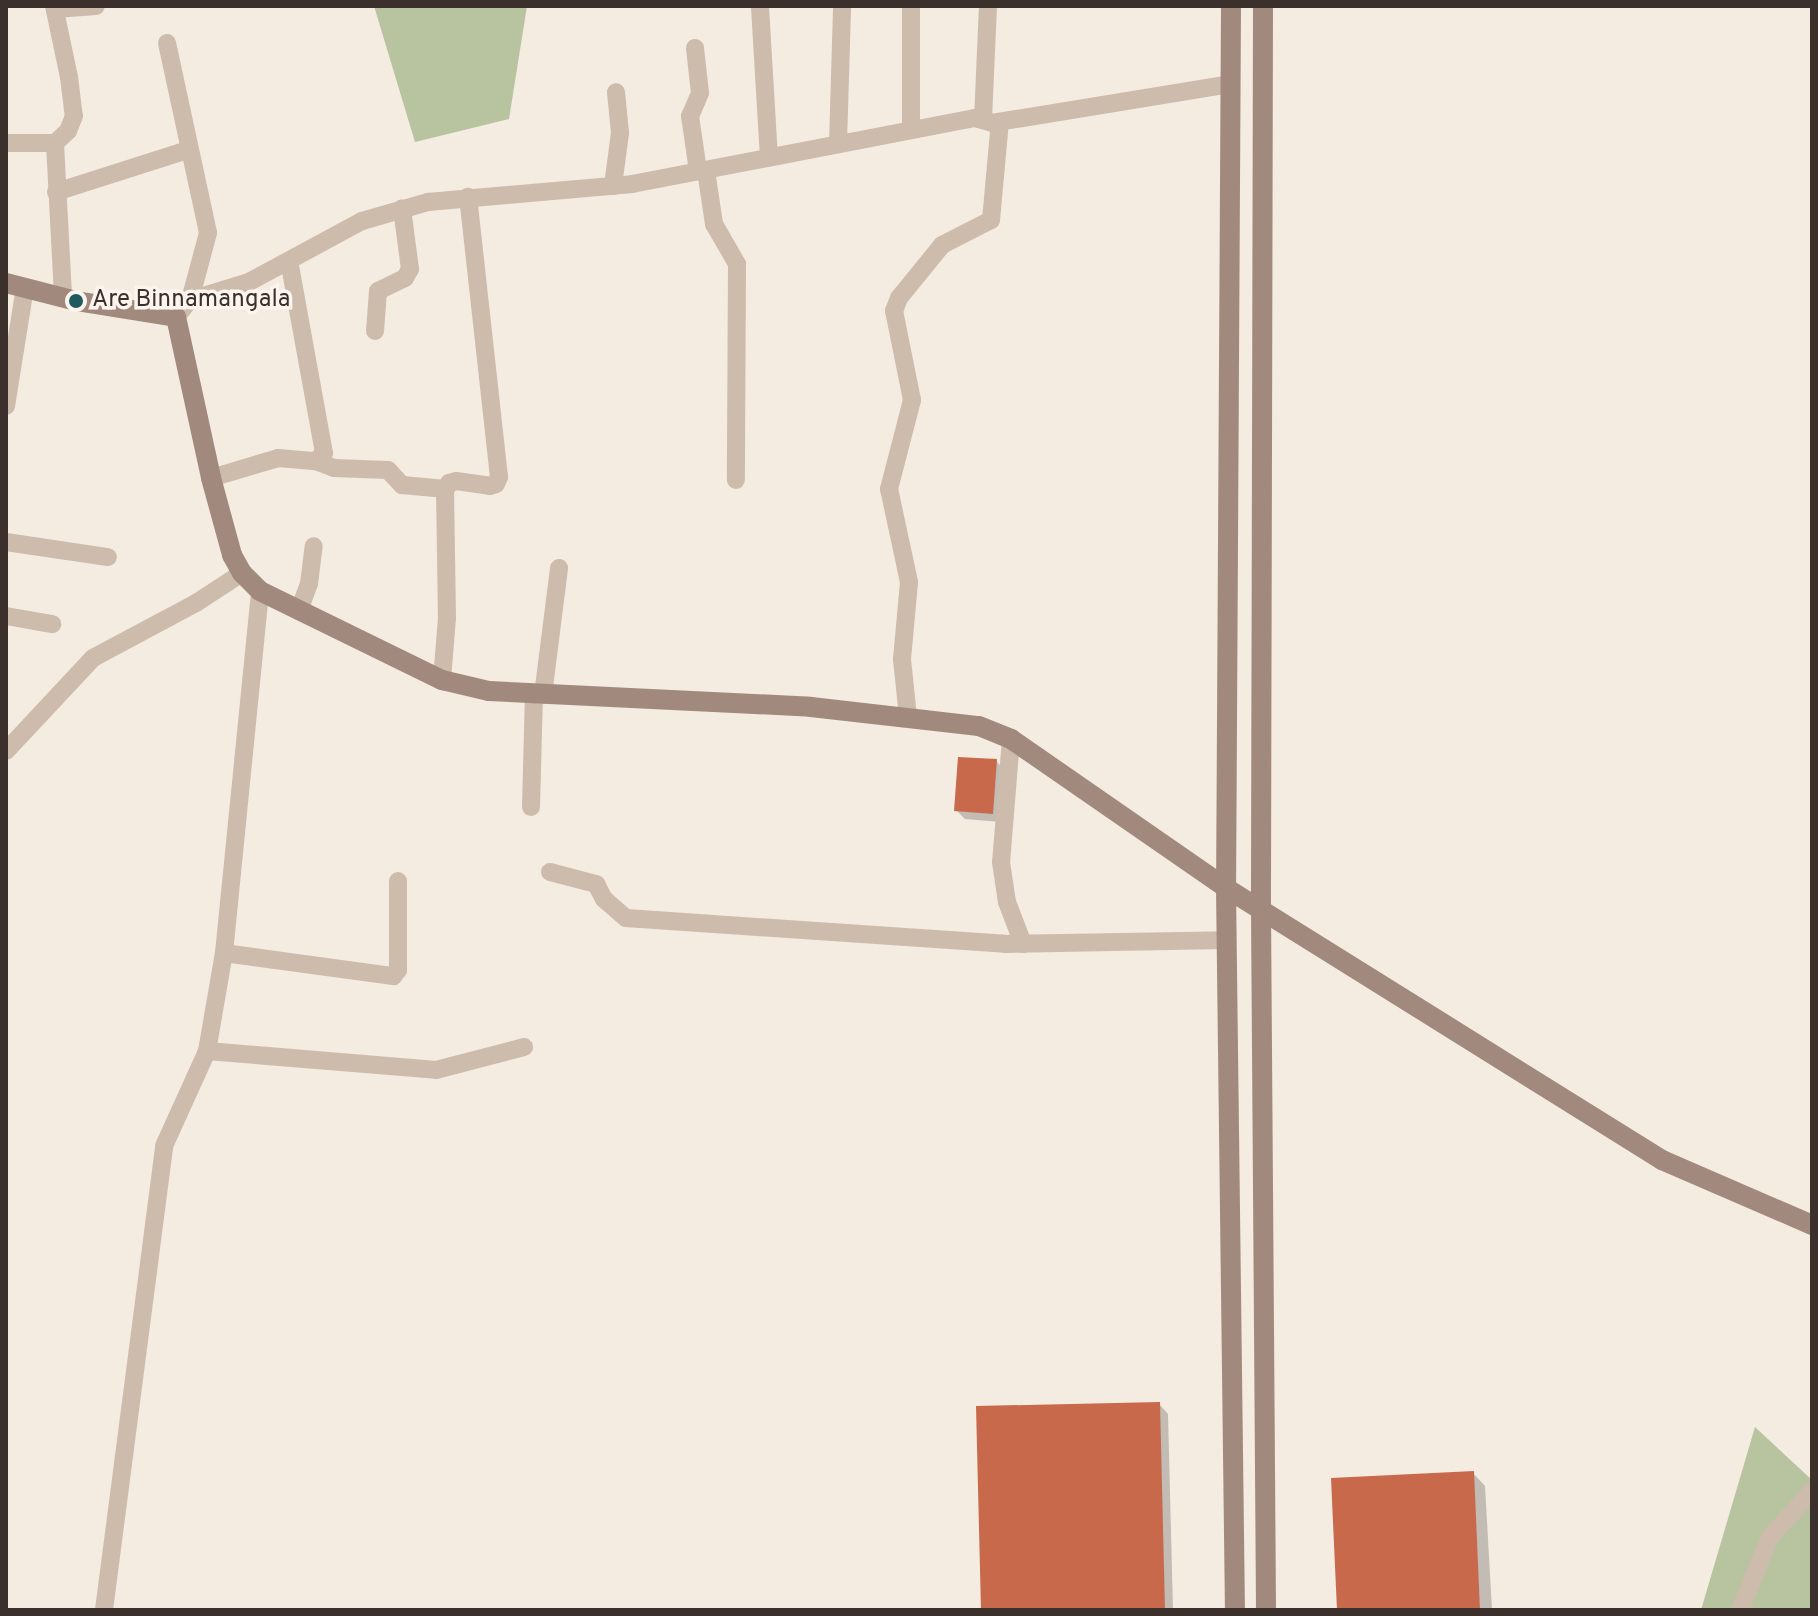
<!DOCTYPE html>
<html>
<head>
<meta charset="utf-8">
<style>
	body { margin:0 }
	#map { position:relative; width:1818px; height:1616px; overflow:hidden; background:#f4ebe1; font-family:Overpass,sans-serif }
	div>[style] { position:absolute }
	.green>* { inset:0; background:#b8c4a0 }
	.shadow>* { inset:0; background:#0003 }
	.building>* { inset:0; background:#c8694b }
	.street>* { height:18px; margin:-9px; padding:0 9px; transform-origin:9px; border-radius:9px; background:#cdbbac }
	.secondary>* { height:20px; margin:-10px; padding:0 10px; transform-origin:10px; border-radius:10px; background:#a18a7d }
	.dots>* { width:22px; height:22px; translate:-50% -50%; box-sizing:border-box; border:4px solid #fbf5ee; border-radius:50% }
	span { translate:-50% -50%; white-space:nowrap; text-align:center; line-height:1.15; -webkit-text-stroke:7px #fbf5ee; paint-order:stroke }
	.poi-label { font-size:24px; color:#3b302b }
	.left { translate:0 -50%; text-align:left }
	.frame { position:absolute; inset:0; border:8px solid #3b302b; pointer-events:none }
</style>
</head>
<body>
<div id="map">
	<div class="green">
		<div style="clip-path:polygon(374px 6px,527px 6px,509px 119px,415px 142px)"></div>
		<div style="clip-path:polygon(1755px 1427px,1812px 1480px,1812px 1608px,1701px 1610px)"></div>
	</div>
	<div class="shadow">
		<div style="clip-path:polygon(996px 761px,1006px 771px,1001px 822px,965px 819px,956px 810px)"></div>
		<div style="clip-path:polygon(1159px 1404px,1168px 1414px,1173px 1610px,983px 1610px)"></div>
		<div style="clip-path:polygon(1473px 1473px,1485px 1486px,1492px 1610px,1339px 1610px)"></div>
	</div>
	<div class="building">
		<div style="clip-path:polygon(958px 757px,997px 759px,993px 814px,954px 811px)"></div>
		<div style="clip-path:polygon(1160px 1402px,1165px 1610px,981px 1610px,976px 1406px)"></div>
		<div style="clip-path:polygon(1474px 1471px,1480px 1610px,1337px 1610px,1331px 1478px)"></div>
	</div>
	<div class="street">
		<div style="left:54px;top:6px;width:73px;rotate:78.1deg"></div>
		<div style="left:69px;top:77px;width:39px;rotate:83deg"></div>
		<div style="left:74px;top:116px;width:16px;rotate:112deg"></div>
		<div style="left:68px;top:131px;width:18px;rotate:137deg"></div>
		<div style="left:55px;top:143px;width:155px;rotate:87deg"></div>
		<div style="left:911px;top:6px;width:124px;rotate:90deg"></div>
		<div style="left:760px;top:7px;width:150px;rotate:86.6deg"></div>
		<div style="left:55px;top:9px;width:41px;rotate:-4.2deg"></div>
		<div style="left:167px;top:43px;width:194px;rotate:77.8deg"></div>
		<div style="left:208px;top:233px;width:69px;rotate:105deg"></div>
		<div style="left:695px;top:48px;width:45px;rotate:83.7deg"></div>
		<div style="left:700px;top:93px;width:25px;rotate:113deg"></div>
		<div style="left:690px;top:116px;width:56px;rotate:81.7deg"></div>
		<div style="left:983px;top:120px;width:114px;rotate:-87.5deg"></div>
		<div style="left:6px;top:143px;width:49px"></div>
		<div style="left:838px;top:144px;width:138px;rotate:-88.3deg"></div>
		<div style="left:706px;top:170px;width:55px;rotate:81.6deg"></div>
		<div style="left:714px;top:224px;width:46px;rotate:60.1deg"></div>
		<div style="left:737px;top:264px;width:216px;rotate:90.3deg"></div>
		<div style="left:613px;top:186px;width:53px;rotate:-82.5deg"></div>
		<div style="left:620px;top:133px;width:41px;rotate:-95.6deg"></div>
		<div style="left:56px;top:192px;width:139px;rotate:-17.7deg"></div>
		<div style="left:176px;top:317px;width:22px;rotate:-51deg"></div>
		<div style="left:190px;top:300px;width:62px;rotate:-17deg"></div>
		<div style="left:249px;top:282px;width:128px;rotate:-28.4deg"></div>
		<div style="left:362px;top:221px;width:69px;rotate:-16.1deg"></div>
		<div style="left:428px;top:202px;width:205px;rotate:-5deg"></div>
		<div style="left:632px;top:184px;width:349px;rotate:-10.9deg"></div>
		<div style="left:975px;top:118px;width:18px;rotate:16deg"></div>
		<div style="left:992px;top:123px;width:241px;rotate:-9.3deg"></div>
		<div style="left:375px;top:331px;width:40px;rotate:-85.7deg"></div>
		<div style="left:378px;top:291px;width:30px;rotate:-26deg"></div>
		<div style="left:405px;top:278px;width:10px;rotate:-61deg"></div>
		<div style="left:410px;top:269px;width:61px;rotate:-97.6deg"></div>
		<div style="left:6px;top:406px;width:120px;rotate:-80.9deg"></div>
		<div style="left:316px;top:461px;width:19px;rotate:21deg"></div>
		<div style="left:334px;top:468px;width:54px;rotate:2.1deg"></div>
		<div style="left:388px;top:470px;width:21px;rotate:47deg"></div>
		<div style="left:402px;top:485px;width:44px;rotate:5.2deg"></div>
		<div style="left:211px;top:478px;width:70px;rotate:-16.6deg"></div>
		<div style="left:278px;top:458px;width:38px;rotate:5deg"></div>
		<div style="left:316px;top:461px;width:11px;rotate:-45deg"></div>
		<div style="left:324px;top:453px;width:195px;rotate:-100.3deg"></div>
		<div style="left:6px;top:542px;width:103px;rotate:8.4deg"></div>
		<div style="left:299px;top:611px;width:29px;rotate:-70deg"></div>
		<div style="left:309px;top:584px;width:38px;rotate:-83deg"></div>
		<div style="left:6px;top:616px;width:47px;rotate:9.9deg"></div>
		<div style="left:442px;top:680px;width:62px;rotate:-85.4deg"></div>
		<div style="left:447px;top:618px;width:127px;rotate:-90.9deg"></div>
		<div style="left:445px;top:491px;width:9px;rotate:-63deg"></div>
		<div style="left:449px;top:483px;width:7px;rotate:-16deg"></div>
		<div style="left:456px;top:481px;width:34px;rotate:8deg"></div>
		<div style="left:490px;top:486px;width:6px;rotate:-18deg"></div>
		<div style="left:496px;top:484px;width:8px;rotate:-67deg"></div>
		<div style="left:499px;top:477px;width:282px;rotate:-96.3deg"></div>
		<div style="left:543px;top:695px;width:128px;rotate:-82.8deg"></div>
		<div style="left:908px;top:717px;width:58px;rotate:-95.9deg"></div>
		<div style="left:902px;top:659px;width:77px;rotate:-84.8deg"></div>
		<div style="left:909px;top:582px;width:95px;rotate:-102.1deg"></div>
		<div style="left:889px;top:489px;width:92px;rotate:-75.5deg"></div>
		<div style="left:912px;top:400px;width:91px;rotate:-101.4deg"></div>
		<div style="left:894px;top:311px;width:14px;rotate:-69deg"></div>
		<div style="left:899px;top:298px;width:68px;rotate:-50.9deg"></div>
		<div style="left:942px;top:245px;width:55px;rotate:-27deg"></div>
		<div style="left:991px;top:220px;width:98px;rotate:-84.8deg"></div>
		<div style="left:1011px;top:739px;width:123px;rotate:94.6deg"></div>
		<div style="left:1001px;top:862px;width:40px;rotate:81.5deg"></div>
		<div style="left:1007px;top:902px;width:45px;rotate:69.1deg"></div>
		<div style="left:6px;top:751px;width:127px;rotate:-46.9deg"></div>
		<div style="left:93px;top:658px;width:117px;rotate:-28.1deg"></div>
		<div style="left:196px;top:603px;width:55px;rotate:-33.1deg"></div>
		<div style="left:531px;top:807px;width:113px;rotate:-88.5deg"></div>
		<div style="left:550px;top:872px;width:48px;rotate:14.6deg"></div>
		<div style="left:596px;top:884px;width:17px;rotate:62deg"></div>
		<div style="left:604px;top:899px;width:29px;rotate:41deg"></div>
		<div style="left:626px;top:918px;width:380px;rotate:3.9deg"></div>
		<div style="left:1005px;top:944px;width:222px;rotate:-1deg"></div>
		<div style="left:224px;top:953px;width:171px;rotate:7.8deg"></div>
		<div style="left:393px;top:976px;width:8px;rotate:-50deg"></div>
		<div style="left:398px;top:970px;width:89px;rotate:-90deg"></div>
		<div style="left:207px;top:1051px;width:230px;rotate:4.7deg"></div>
		<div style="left:436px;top:1070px;width:91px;rotate:-14.6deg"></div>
		<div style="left:104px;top:1610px;width:468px;rotate:-82.6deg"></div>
		<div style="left:164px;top:1146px;width:104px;rotate:-65.6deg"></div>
		<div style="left:207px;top:1051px;width:99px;rotate:-80.2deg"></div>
		<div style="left:224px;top:953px;width:364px;rotate:-84.3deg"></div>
		<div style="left:1740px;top:1610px;width:79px;rotate:-67.7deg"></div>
		<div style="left:1770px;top:1537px;width:62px;rotate:-47.6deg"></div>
	</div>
	<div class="secondary">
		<div style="left:1231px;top:6px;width:882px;rotate:90.32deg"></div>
		<div style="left:1226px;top:888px;width:722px;rotate:89.29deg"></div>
		<div style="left:1263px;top:6px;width:904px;rotate:90.13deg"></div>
		<div style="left:1261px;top:910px;width:700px;rotate:89.59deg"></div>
		<div style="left:6px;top:283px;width:72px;rotate:14.4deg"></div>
		<div style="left:76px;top:301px;width:101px;rotate:9.1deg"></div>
		<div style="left:176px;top:317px;width:165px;rotate:77.7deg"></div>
		<div style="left:211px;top:478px;width:80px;rotate:74.7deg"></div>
		<div style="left:232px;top:555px;width:21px;rotate:61deg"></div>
		<div style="left:242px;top:573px;width:25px;rotate:45deg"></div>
		<div style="left:260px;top:591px;width:203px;rotate:26.1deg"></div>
		<div style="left:442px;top:680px;width:48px;rotate:13.2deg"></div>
		<div style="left:489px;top:691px;width:322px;rotate:2.8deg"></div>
		<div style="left:811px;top:707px;width:169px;rotate:6.5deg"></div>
		<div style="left:979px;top:726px;width:35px;rotate:22deg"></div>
		<div style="left:1011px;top:739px;width:262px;rotate:34.7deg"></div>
		<div style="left:1226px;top:888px;width:514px;rotate:31.96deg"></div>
		<div style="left:1662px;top:1160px;width:163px;rotate:23.4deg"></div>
	</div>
	<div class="dots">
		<div style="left:76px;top:301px;background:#1f5a5e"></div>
	</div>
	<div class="poi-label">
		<span class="left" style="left:92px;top:301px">Are Binnamangala</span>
	</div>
	<div class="frame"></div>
</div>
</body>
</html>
